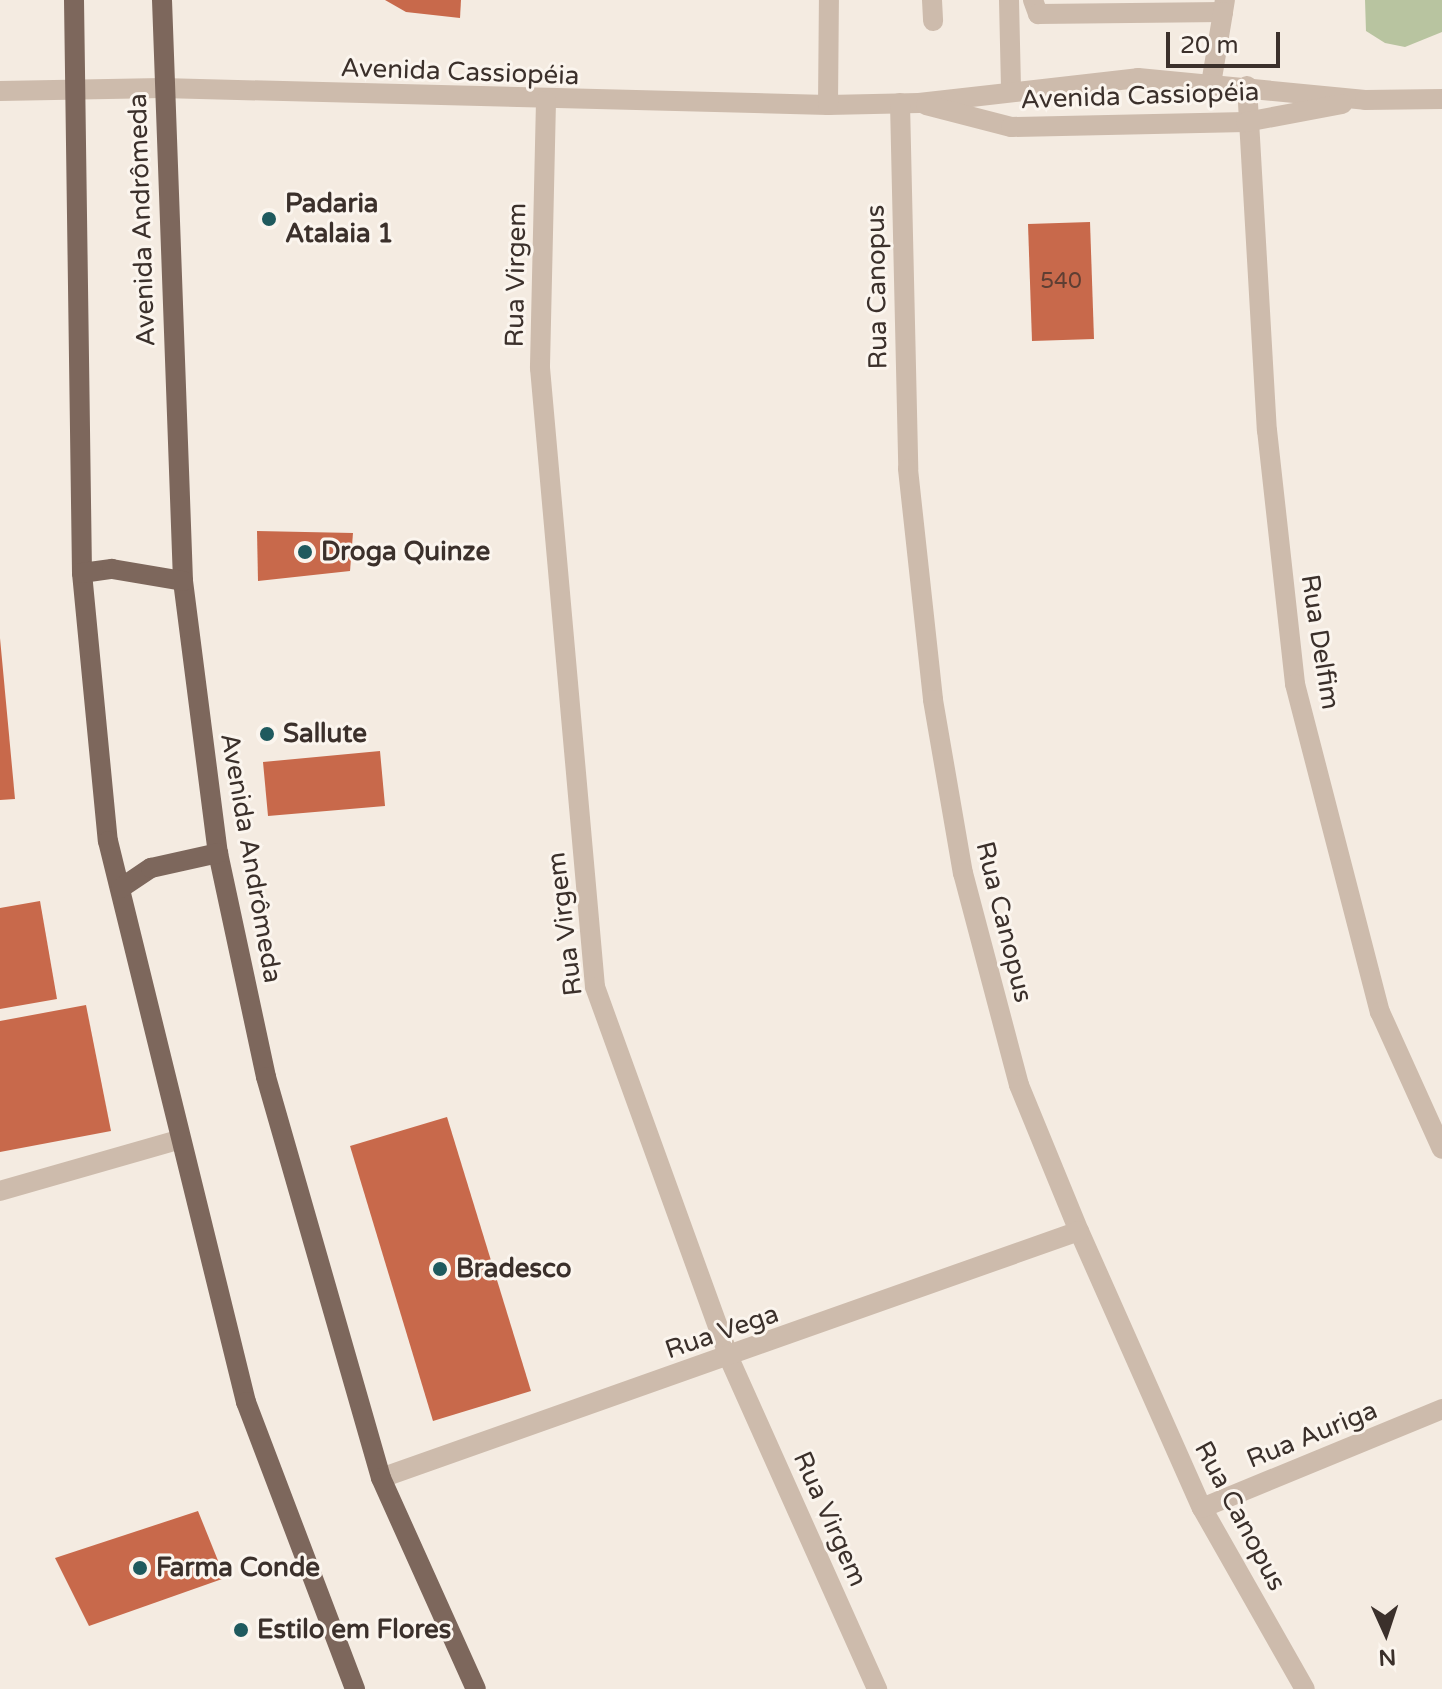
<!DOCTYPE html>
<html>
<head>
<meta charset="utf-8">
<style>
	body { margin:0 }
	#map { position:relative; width:1442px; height:1689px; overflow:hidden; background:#f4ebe1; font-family:"Varela Round",sans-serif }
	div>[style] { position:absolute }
	.green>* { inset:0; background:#b8c4a0 }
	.building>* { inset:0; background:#c8694b }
	.minor>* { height:20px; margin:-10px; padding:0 10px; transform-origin:10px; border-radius:10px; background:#cdbbac }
	.major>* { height:20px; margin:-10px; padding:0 10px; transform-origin:10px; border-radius:10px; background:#7d675c }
	.dots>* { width:22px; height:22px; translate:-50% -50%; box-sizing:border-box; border:4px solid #fbf5ee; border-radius:50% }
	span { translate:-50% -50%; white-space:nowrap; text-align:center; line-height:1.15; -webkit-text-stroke:6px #fbf5ee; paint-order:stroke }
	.number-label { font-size:22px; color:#5e3e33 }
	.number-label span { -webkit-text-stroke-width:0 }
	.street-label { font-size:26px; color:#3b302b }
	.poi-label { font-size:26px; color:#3b302b; font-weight:700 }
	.left { translate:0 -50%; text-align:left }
	.north { position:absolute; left:1346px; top:1593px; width:80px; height:80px; -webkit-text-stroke:6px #fbf5ee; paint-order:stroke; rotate:177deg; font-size:22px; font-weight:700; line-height:32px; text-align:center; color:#3b302b }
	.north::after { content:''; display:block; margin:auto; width:28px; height:36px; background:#3b302b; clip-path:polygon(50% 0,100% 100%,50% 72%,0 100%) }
	.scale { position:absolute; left:1166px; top:32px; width:114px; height:36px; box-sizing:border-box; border:4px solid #3b302b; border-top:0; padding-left:10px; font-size:24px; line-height:28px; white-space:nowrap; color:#3b302b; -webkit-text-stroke:6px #fbf5ee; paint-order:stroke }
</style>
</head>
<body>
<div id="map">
	<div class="green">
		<div style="clip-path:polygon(1365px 0,1442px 0,1442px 32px,1405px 47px,1385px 43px,1366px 31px)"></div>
	</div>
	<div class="building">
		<div style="clip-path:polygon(385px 0,461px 0,460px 18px,406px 12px)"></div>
		<div style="clip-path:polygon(1090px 222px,1094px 339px,1032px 341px,1028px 224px)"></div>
		<div style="clip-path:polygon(257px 531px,353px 533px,350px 571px,258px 581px)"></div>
		<div style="clip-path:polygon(0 638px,15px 799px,0 800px)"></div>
		<div style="clip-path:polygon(380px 751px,385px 806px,268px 816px,263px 762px)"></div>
		<div style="clip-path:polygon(40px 901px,57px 999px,0 1009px,0 908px)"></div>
		<div style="clip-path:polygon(86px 1005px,111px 1131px,0 1152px,0 1021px)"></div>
		<div style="clip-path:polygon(447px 1117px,531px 1391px,433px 1421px,350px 1146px)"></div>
		<div style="clip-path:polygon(198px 1511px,225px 1578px,89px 1626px,55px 1558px)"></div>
	</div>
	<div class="minor">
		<div style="left:932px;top:0;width:21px;rotate:87deg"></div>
		<div style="left:1009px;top:0;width:87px;rotate:88.7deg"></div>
		<div style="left:1033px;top:0;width:15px;rotate:70deg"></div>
		<div style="left:1038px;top:14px;width:185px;rotate:-0.6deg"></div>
		<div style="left:1223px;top:12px;width:12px;rotate:-81deg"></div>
		<div style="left:1211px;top:84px;width:73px;rotate:-80.5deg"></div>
		<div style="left:1247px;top:86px;width:345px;rotate:86.7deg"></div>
		<div style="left:1267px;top:430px;width:256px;rotate:83.7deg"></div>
		<div style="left:1295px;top:684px;width:339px;rotate:75.5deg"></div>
		<div style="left:1380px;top:1012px;width:150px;rotate:65.7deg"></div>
		<div style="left:0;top:91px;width:162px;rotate:-1.1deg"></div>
		<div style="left:162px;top:88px;width:666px;rotate:1.46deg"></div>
		<div style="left:828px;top:105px;width:91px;rotate:-1.3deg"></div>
		<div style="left:919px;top:103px;width:220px;rotate:-6.5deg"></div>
		<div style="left:1138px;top:78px;width:228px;rotate:5.5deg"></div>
		<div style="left:1365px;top:100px;width:77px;rotate:-0.7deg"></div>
		<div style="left:546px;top:101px;width:267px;rotate:91.3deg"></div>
		<div style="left:540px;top:368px;width:621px;rotate:84.92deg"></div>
		<div style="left:595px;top:987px;width:394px;rotate:70.1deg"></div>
		<div style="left:729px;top:1358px;width:363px;rotate:65.9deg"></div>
		<div style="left:900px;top:103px;width:366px;rotate:88.7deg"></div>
		<div style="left:908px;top:469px;width:232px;rotate:83.8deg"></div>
		<div style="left:933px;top:700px;width:176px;rotate:80.2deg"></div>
		<div style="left:963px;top:873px;width:219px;rotate:75.2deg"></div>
		<div style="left:1019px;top:1085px;width:158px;rotate:67.7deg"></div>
		<div style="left:1079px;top:1231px;width:303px;rotate:66.1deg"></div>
		<div style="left:1202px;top:1508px;width:208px;rotate:60.4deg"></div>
		<div style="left:828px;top:105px;width:105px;rotate:-89.5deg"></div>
		<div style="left:926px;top:105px;width:88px;rotate:14.5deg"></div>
		<div style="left:1011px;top:127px;width:235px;rotate:-1.2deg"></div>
		<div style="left:1246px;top:122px;width:98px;rotate:-10.6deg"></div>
		<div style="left:0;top:1191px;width:185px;rotate:-16deg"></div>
		<div style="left:381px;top:1478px;width:740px;rotate:-19.49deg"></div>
		<div style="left:1202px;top:1508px;width:260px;rotate:-22.4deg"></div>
	</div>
	<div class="major">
		<div style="left:74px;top:0;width:573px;rotate:89.2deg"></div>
		<div style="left:82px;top:573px;width:269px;rotate:84.5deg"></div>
		<div style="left:108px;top:841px;width:578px;rotate:76.18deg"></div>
		<div style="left:246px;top:1402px;width:307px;rotate:69.2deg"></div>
		<div style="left:162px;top:0;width:581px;rotate:87.93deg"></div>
		<div style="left:183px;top:581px;width:274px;rotate:82.7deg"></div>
		<div style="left:218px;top:853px;width:229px;rotate:77.9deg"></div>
		<div style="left:266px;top:1077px;width:417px;rotate:74deg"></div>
		<div style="left:381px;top:1478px;width:231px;rotate:65.8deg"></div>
		<div style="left:82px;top:573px;width:30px;rotate:-8deg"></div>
		<div style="left:112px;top:569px;width:72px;rotate:9.6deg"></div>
		<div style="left:121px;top:888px;width:36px;rotate:-34deg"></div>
		<div style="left:151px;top:868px;width:69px;rotate:-12.6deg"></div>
	</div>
	<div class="dots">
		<div style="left:269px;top:219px;background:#1f5a5e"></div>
		<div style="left:305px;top:552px;background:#1f5a5e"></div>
		<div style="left:267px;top:734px;background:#1f5a5e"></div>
		<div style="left:440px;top:1269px;background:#1f5a5e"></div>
		<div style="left:140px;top:1568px;background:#1f5a5e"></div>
		<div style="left:241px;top:1630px;background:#1f5a5e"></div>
	</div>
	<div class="number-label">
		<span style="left:1061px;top:282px">540</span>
	</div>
	<div class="street-label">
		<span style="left:460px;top:72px;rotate:2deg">Avenida Cassiopéia</span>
		<span style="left:1140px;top:96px;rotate:-2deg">Avenida Cassiopéia</span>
		<span style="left:142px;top:220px;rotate:-92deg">Avenida Andrômeda</span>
		<span style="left:516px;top:275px;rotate:-89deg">Rua Virgem</span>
		<span style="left:877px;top:287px;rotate:-91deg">Rua Canopus</span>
		<span style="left:1320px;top:642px;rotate:81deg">Rua Delfim</span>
		<span style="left:251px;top:858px;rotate:80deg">Avenida Andrômeda</span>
		<span style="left:1004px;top:922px;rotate:76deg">Rua Canopus</span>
		<span style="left:565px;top:924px;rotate:-97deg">Rua Virgem</span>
		<span style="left:722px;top:1332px;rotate:-19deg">Rua Vega</span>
		<span style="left:1312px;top:1435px;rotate:-22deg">Rua Auriga</span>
		<span style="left:1240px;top:1516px;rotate:62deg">Rua Canopus</span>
		<span style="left:830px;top:1519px;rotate:66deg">Rua Virgem</span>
	</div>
	<div class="poi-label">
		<span class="left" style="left:285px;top:219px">Padaria<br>Atalaia 1</span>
		<span class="left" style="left:321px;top:552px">Droga Quinze</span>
		<span class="left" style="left:283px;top:734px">Sallute</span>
		<span class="left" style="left:456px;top:1269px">Bradesco</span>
		<span class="left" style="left:156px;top:1568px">Farma Conde</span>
		<span class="left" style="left:257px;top:1630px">Estilo em Flores</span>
	</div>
	<div class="north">N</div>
	<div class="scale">20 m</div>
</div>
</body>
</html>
